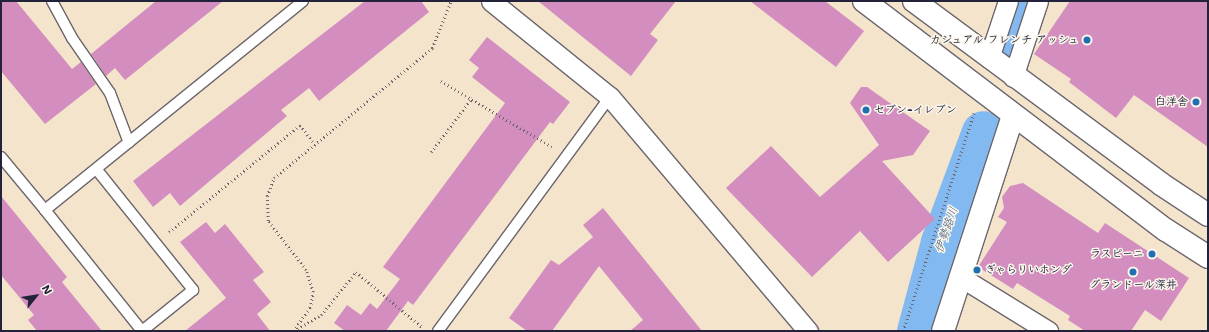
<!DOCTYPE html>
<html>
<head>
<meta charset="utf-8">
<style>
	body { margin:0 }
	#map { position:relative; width:1209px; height:332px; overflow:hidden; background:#f4e4cb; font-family:"Shantell Sans","Klee One",sans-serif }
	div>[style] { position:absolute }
	.river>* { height:43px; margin:-21.5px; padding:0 21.5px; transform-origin:21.5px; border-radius:21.5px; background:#82b9f1 }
	.building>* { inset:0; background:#d38ebf }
	.path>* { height:2.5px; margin-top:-1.25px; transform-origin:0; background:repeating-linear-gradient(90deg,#6c666d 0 1px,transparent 0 4px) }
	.roads { filter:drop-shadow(1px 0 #6c666d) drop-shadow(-1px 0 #6c666d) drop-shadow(0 1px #6c666d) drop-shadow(0 -1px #6c666d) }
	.service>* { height:10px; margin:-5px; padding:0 5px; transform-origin:5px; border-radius:5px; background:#fff }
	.minor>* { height:19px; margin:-9.5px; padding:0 9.5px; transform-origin:9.5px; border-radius:9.5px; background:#fff }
	.tertiary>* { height:22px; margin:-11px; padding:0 11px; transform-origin:11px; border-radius:11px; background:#fff }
	.dots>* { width:11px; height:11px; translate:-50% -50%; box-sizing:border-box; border:2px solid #fbf7ec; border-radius:50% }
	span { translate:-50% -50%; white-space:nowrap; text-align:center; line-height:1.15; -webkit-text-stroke:3px #fbf7ec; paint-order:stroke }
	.poi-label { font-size:11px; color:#22223b; font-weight:700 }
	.right { translate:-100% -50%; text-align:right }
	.left { translate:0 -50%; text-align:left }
	.water-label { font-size:12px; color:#44577b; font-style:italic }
	.frame { position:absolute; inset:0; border:2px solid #22223b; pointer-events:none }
	.north { position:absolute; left:16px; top:276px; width:40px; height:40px; -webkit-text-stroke:3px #fbf7ec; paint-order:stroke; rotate:60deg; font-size:11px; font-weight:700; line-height:16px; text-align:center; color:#22223b }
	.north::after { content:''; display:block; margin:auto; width:14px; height:18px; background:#22223b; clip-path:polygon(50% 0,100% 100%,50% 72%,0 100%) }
</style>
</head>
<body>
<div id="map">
	<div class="river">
		<div style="left:1012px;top:42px;width:42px;rotate:-75deg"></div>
		<div style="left:918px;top:331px;width:92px;rotate:-74.9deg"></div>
		<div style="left:942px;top:242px;width:117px;rotate:-69.6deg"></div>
	</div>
	<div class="building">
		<div style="clip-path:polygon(1px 1px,16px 1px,72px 69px,81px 62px,96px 84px,45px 124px,1px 71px)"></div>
		<div style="clip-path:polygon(156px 1px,223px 1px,125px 80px,115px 68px,106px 76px,91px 54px)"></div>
		<div style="clip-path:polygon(365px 1px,421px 1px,429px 12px,319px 101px,309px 88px,281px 110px,287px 116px,180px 206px,170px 193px,153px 207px,133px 181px)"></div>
		<div style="clip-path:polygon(538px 1px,676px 1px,650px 34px,658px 40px,631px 76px)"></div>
		<div style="clip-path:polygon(750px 1px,825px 1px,864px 31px,836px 67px)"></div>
		<div style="clip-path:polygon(1070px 1px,1208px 1px,1208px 147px,1134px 95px,1116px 118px,1069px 82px,1071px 79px,1034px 54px)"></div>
		<div style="clip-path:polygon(487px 37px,570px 102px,553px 124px,550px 122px,413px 305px,408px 301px,386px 331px,345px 331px,334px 323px,347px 305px,361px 315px,370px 303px,377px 309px,400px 279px,383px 267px,505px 103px,472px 77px,479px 68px,469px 60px)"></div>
		<div style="clip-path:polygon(861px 87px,867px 87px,930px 131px,913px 155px,882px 161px,935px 219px,888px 262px,860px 231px,812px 277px,726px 188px,771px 146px,820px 197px,879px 145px,850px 103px)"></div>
		<div style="clip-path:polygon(1023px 183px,1098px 233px,1105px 223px,1189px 278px,1161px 321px,1145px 310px,1131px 331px,1085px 331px,1068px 320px,1070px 316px,1017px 283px,1013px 289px,978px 267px,1007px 222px,998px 217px,1004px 208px,1002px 197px,1010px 186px)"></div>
		<div style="clip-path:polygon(1px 196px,67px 277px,62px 282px,102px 331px,37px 331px,28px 320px,34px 315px,1px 275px)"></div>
		<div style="clip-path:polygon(603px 208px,702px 331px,630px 331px,643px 320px,599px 266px,552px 331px,527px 331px,509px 318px,551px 260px,559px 265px,593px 237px,583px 225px)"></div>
		<div style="clip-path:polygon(206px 222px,215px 233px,225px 224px,264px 272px,253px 280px,271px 302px,257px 314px,270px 331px,185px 331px,226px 298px,180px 242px)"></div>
	</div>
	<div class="path">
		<div style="left:441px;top:81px;width:129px;rotate:30.7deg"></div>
		<div style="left:431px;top:152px;width:68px;rotate:-52.8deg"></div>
		<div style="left:169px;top:232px;width:169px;rotate:-39.2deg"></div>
		<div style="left:300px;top:125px;width:24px;rotate:52deg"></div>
		<div style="left:293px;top:331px;width:29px;rotate:-54deg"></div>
		<div style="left:310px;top:308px;width:16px;rotate:-79deg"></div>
		<div style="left:313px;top:292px;width:23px;rotate:-108deg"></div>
		<div style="left:306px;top:270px;width:62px;rotate:-127.8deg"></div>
		<div style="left:268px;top:221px;width:25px;rotate:-92deg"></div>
		<div style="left:267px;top:196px;width:19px;rotate:-69deg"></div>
		<div style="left:274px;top:178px;width:205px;rotate:-39.4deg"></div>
		<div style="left:432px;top:48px;width:51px;rotate:-68deg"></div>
		<div style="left:294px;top:331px;width:31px;rotate:-31deg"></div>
		<div style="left:321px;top:315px;width:55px;rotate:-50.9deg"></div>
		<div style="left:356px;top:272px;width:86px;rotate:39.8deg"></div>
		<div style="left:903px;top:331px;width:229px;rotate:-72deg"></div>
	</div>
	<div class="roads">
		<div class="service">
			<div style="left:52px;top:1px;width:42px;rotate:61.6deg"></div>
			<div style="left:72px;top:38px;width:67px;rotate:55.4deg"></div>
			<div style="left:110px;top:93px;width:53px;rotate:69.2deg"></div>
			<div style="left:1px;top:157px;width:69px;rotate:50.3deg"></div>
			<div style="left:45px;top:210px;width:332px;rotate:-39deg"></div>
			<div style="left:97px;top:170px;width:154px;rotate:51.3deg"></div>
			<div style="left:193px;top:290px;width:65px;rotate:141.2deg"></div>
			<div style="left:45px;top:210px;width:155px;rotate:51.3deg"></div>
			<div style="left:438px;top:331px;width:290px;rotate:-53.7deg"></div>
		</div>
		<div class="minor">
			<div style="left:491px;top:1px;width:153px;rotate:38.9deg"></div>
			<div style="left:610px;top:97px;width:307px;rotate:49.8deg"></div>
			<div style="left:989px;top:58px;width:60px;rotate:-71.6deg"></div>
			<div style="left:1013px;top:77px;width:80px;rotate:-71.8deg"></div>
			<div style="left:959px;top:276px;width:105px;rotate:31.7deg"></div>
		</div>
		<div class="tertiary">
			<div style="left:864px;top:1px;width:379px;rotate:37.2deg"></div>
			<div style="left:1166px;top:230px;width:50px;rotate:32.7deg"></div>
			<div style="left:914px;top:1px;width:307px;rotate:36.5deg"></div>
			<div style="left:1161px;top:184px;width:56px;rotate:33.4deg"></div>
			<div style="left:943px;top:331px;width:227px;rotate:-72deg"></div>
		</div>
	</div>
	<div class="dots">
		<div style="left:1087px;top:40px;background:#1f6fb2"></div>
		<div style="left:1196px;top:102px;background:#1f6fb2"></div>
		<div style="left:866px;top:110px;background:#1f6fb2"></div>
		<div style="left:1152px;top:254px;background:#1f6fb2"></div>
		<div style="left:977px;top:270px;background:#1f6fb2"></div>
		<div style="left:1133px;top:272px;background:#1f6fb2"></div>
	</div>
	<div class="poi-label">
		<span class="right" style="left:1079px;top:40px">カジュアル フレンチ アッシュ</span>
		<span class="right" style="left:1188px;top:102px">白洋舎</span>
		<span class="left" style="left:874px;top:110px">セブン-イレブン</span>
		<span class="right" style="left:1144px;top:254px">ラスピーニ</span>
		<span class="left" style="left:985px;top:270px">ぎゃらりいホンダ</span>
		<span style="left:1133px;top:285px">グランドール深井</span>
	</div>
	<div class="water-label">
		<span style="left:947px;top:230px;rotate:-71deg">伊勢路川</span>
	</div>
	<div class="frame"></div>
	<div class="north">N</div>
</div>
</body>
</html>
